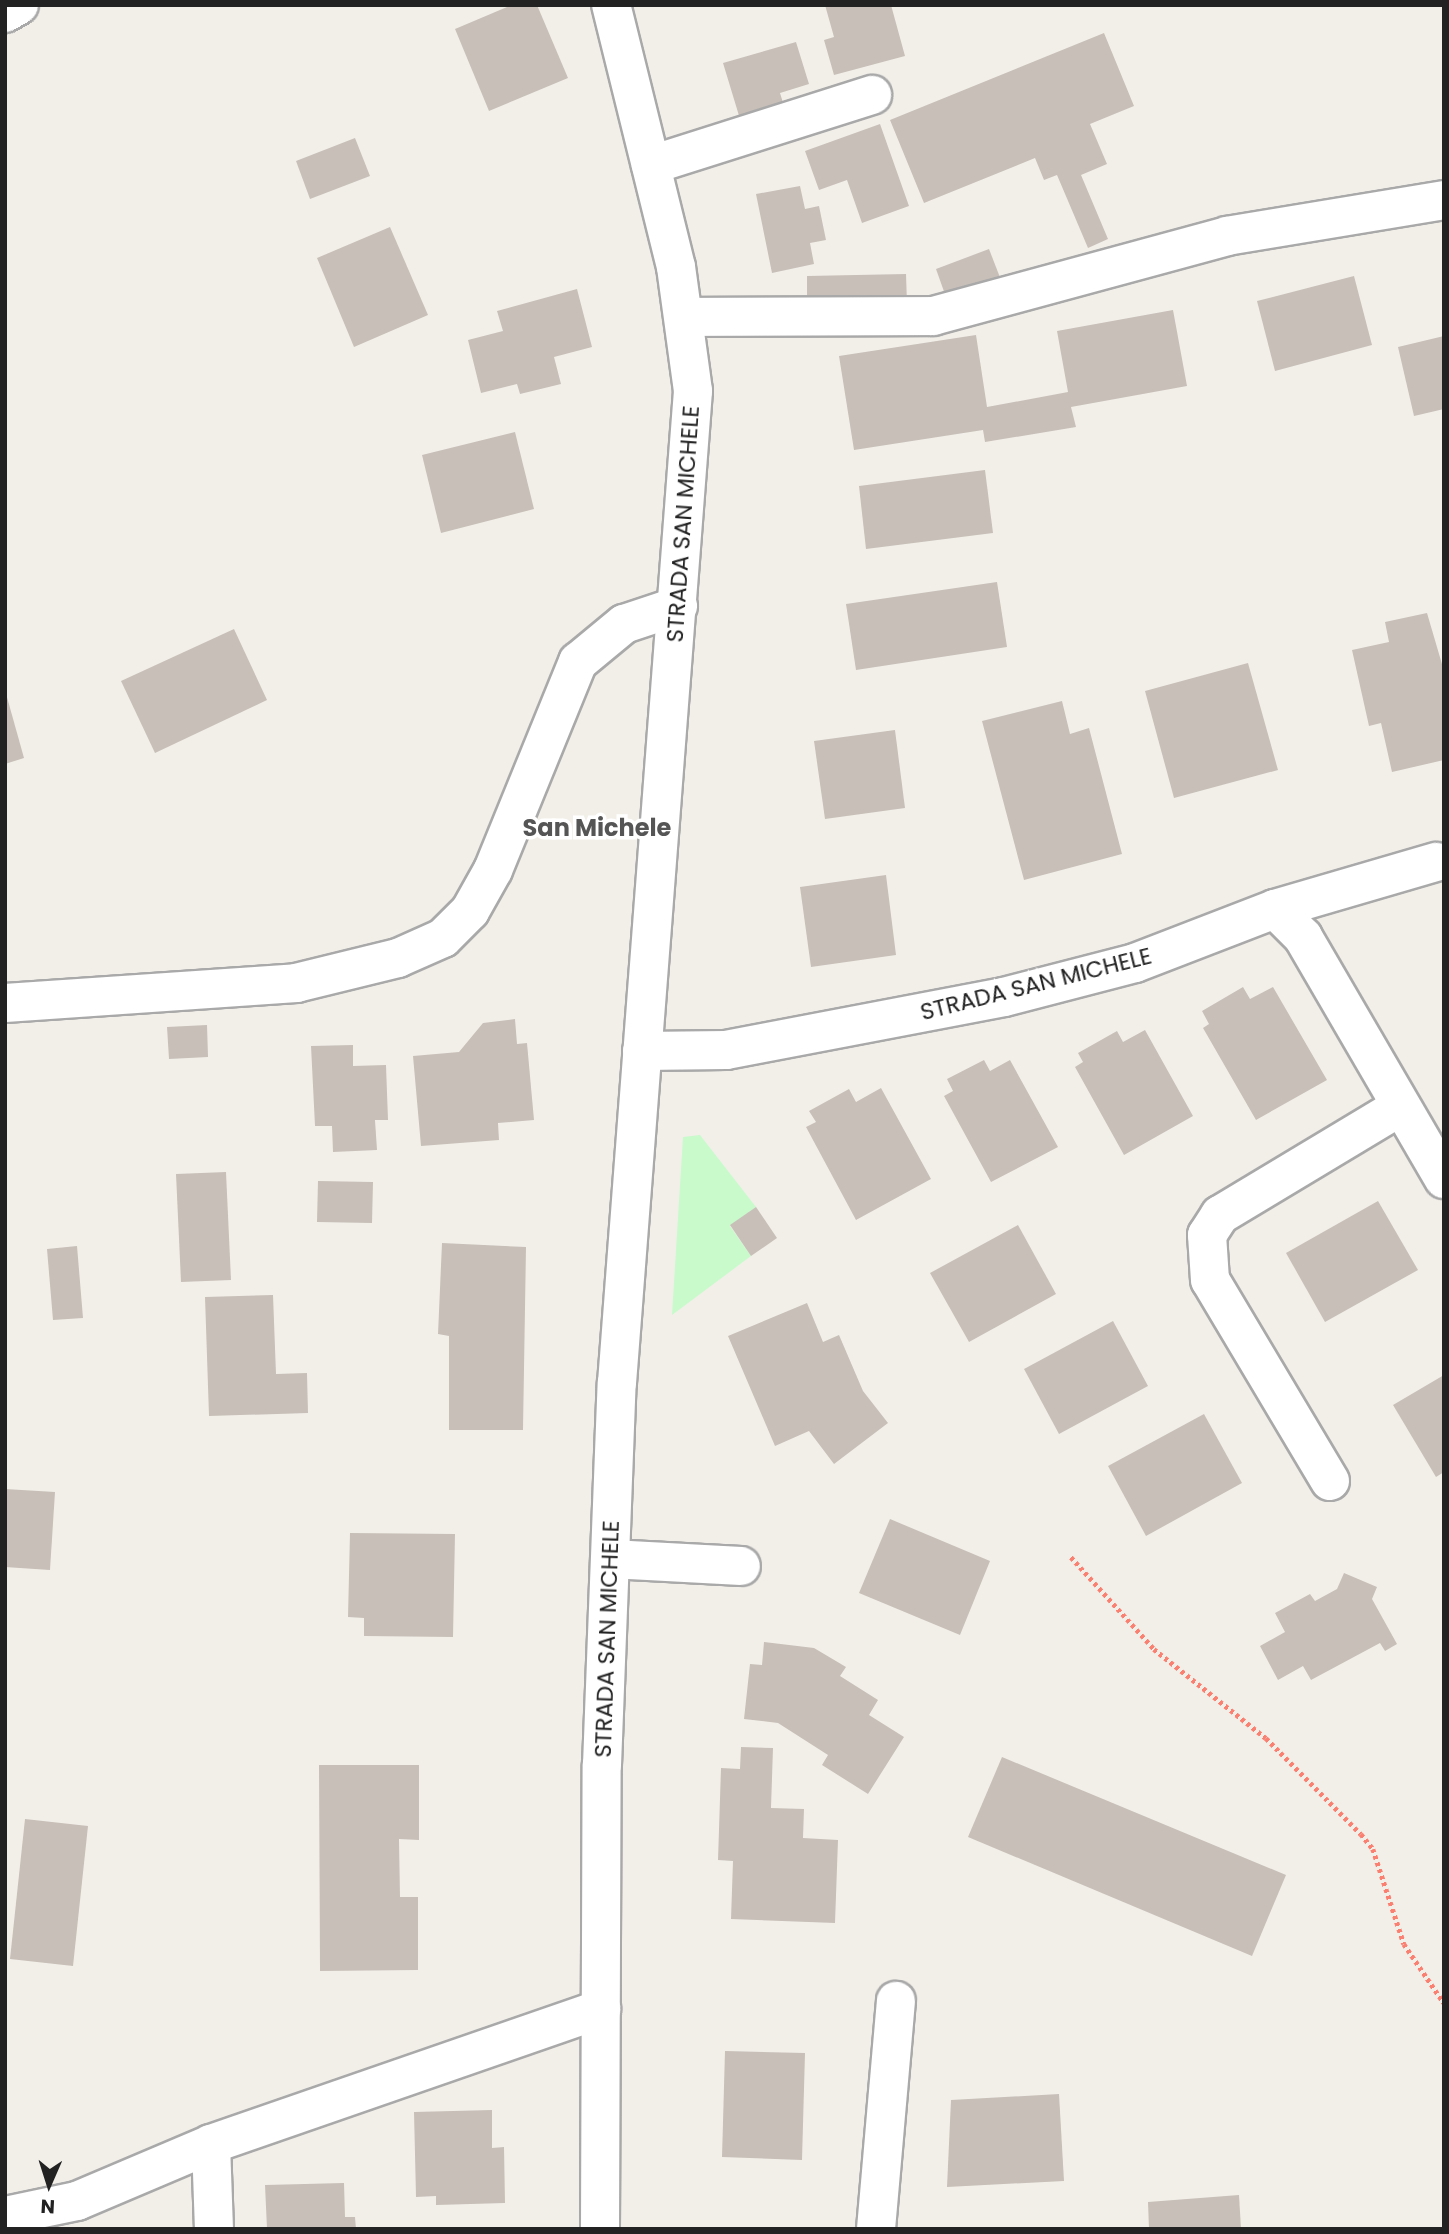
<!DOCTYPE html>
<html>
<head>
<meta charset="utf-8">
<style>
	body { margin:0 }
	#map { position:relative; width:1449px; height:2234px; overflow:hidden; background:#f2efe9; font-family:Poppins,sans-serif }
	div>[style] { position:absolute }
	.park>* { inset:0; background:#c8facc }
	.building>* { inset:0; background:#c7bfb8 }
	.path>* { height:4.5px; margin-top:-2.25px; transform-origin:0; background:repeating-linear-gradient(90deg,#fa8072 0 3.5px,transparent 0 7px) }
	.roads { filter:drop-shadow(2px 0 #a9a9a9) drop-shadow(-2px 0 #a9a9a9) drop-shadow(0 2px #a9a9a9) drop-shadow(0 -2px #a9a9a9) }
	.minor>* { height:38px; margin:-19px; padding:0 19px; transform-origin:19px; border-radius:19px; background:#fff }
	span { translate:-50% -50%; white-space:nowrap; text-align:center; line-height:1.15; -webkit-text-stroke:7px #fff; paint-order:stroke }
	.street-label { font-size:23px; color:#222 }
	.neighbourhood-label { font-size:24px; color:#555; font-weight:700 }
	.frame { position:absolute; inset:0; border:7px solid #222; pointer-events:none }
	.north { position:absolute; left:14px; top:2150px; width:70px; height:70px; -webkit-text-stroke:5px #fff; paint-order:stroke; rotate:183deg; font-size:19px; font-weight:700; line-height:28px; text-align:center; color:#222 }
	.north::after { content:''; display:block; margin:auto; width:24px; height:32px; background:#222; clip-path:polygon(50% 0,100% 100%,50% 72%,0 100%) }
</style>
</head>
<body>
<div id="map">
	<div class="park">
		<div style="clip-path:polygon(700px 1135px,756px 1207px,730px 1226px,751px 1256px,672px 1315px,683px 1137px)"></div>
	</div>
	<div class="building">
		<div style="clip-path:polygon(512px 5px,537px 5px,568px 78px,489px 111px,455px 29px)"></div>
		<div style="clip-path:polygon(825px 5px,891px 5px,905px 56px,834px 75px,824px 40px,834px 37px)"></div>
		<div style="clip-path:polygon(1104px 33px,1134px 106px,1090px 124px,1107px 164px,1081px 175px,1108px 239px,1088px 248px,1057px 175px,1044px 180px,1035px 158px,924px 203px,890px 120px)"></div>
		<div style="clip-path:polygon(796px 42px,809px 84px,780px 93px,784px 106px,740px 119px,723px 63px)"></div>
		<div style="clip-path:polygon(880px 124px,909px 206px,862px 223px,847px 180px,819px 190px,805px 151px)"></div>
		<div style="clip-path:polygon(355px 138px,370px 176px,310px 199px,296px 161px)"></div>
		<div style="clip-path:polygon(800px 186px,805px 209px,819px 206px,826px 240px,810px 243px,814px 264px,772px 273px,756px 194px)"></div>
		<div style="clip-path:polygon(390px 227px,428px 315px,354px 347px,317px 258px)"></div>
		<div style="clip-path:polygon(989px 249px,1001px 280px,947px 300px,936px 269px)"></div>
		<div style="clip-path:polygon(906px 274px,907px 303px,807px 304px,807px 276px)"></div>
		<div style="clip-path:polygon(1354px 276px,1372px 345px,1275px 371px,1257px 301px)"></div>
		<div style="clip-path:polygon(577px 289px,592px 347px,554px 357px,561px 384px,520px 394px,517px 384px,481px 393px,468px 340px,503px 331px,497px 311px)"></div>
		<div style="clip-path:polygon(1173px 310px,1187px 386px,1071px 407px,1076px 427px,985px 442px,983px 430px,854px 450px,839px 356px,976px 335px,987px 407px,1068px 392px,1057px 331px)"></div>
		<div style="clip-path:polygon(1444px 336px,1444px 409px,1414px 416px,1398px 347px)"></div>
		<div style="clip-path:polygon(515px 432px,534px 509px,441px 533px,422px 455px)"></div>
		<div style="clip-path:polygon(985px 470px,993px 533px,866px 549px,859px 486px)"></div>
		<div style="clip-path:polygon(997px 582px,1007px 647px,856px 670px,846px 604px)"></div>
		<div style="clip-path:polygon(1427px 613px,1444px 671px,1444px 760px,1392px 772px,1381px 723px,1369px 726px,1352px 650px,1389px 642px,1385px 622px)"></div>
		<div style="clip-path:polygon(234px 629px,267px 700px,155px 753px,121px 681px)"></div>
		<div style="clip-path:polygon(1248px 663px,1278px 770px,1174px 798px,1145px 691px)"></div>
		<div style="clip-path:polygon(5px 690px,24px 758px,5px 764px)"></div>
		<div style="clip-path:polygon(1062px 701px,1070px 734px,1089px 728px,1122px 854px,1024px 880px,982px 721px)"></div>
		<div style="clip-path:polygon(895px 730px,905px 808px,825px 819px,814px 741px)"></div>
		<div style="clip-path:polygon(886px 875px,896px 955px,811px 967px,800px 887px)"></div>
		<div style="clip-path:polygon(1243px 987px,1250px 999px,1273px 987px,1327px 1080px,1256px 1120px,1203px 1028px,1209px 1024px,1202px 1011px)"></div>
		<div style="clip-path:polygon(515px 1019px,517px 1044px,527px 1043px,534px 1120px,498px 1123px,499px 1140px,421px 1146px,413px 1056px,459px 1052px,483px 1023px)"></div>
		<div style="clip-path:polygon(207px 1025px,208px 1057px,169px 1059px,167px 1027px)"></div>
		<div style="clip-path:polygon(1145px 1030px,1193px 1116px,1124px 1155px,1075px 1067px,1083px 1062px,1078px 1053px,1117px 1031px,1123px 1042px)"></div>
		<div style="clip-path:polygon(353px 1045px,353px 1066px,386px 1065px,388px 1120px,375px 1120px,377px 1150px,333px 1152px,332px 1126px,315px 1126px,311px 1046px)"></div>
		<div style="clip-path:polygon(984px 1060px,990px 1071px,1010px 1060px,1058px 1147px,991px 1182px,944px 1096px,953px 1091px,947px 1079px)"></div>
		<div style="clip-path:polygon(881px 1088px,931px 1179px,856px 1220px,806px 1127px,816px 1122px,809px 1111px,849px 1089px,856px 1102px)"></div>
		<div style="clip-path:polygon(226px 1172px,231px 1280px,181px 1282px,176px 1174px)"></div>
		<div style="clip-path:polygon(318px 1181px,373px 1182px,372px 1223px,317px 1222px)"></div>
		<div style="clip-path:polygon(1378px 1201px,1418px 1270px,1325px 1322px,1286px 1253px)"></div>
		<div style="clip-path:polygon(756px 1207px,777px 1238px,751px 1256px,730px 1225px)"></div>
		<div style="clip-path:polygon(1018px 1225px,1056px 1294px,969px 1342px,930px 1273px)"></div>
		<div style="clip-path:polygon(442px 1243px,526px 1247px,523px 1430px,449px 1430px,449px 1336px,438px 1334px)"></div>
		<div style="clip-path:polygon(77px 1246px,83px 1318px,53px 1320px,47px 1249px)"></div>
		<div style="clip-path:polygon(273px 1295px,276px 1374px,307px 1373px,308px 1413px,209px 1416px,205px 1297px)"></div>
		<div style="clip-path:polygon(807px 1303px,823px 1342px,839px 1335px,863px 1391px,888px 1423px,834px 1464px,809px 1431px,775px 1446px,728px 1336px)"></div>
		<div style="clip-path:polygon(1113px 1321px,1148px 1386px,1059px 1434px,1024px 1369px)"></div>
		<div style="clip-path:polygon(1444px 1375px,1444px 1472px,1436px 1477px,1393px 1405px)"></div>
		<div style="clip-path:polygon(1204px 1414px,1242px 1483px,1146px 1536px,1108px 1466px)"></div>
		<div style="clip-path:polygon(5px 1489px,55px 1492px,50px 1570px,5px 1567px)"></div>
		<div style="clip-path:polygon(890px 1519px,990px 1561px,960px 1635px,859px 1593px)"></div>
		<div style="clip-path:polygon(350px 1533px,455px 1534px,453px 1637px,364px 1636px,364px 1618px,348px 1617px)"></div>
		<div style="clip-path:polygon(1344px 1573px,1377px 1587px,1372px 1599px,1397px 1644px,1385px 1651px,1380px 1643px,1311px 1680px,1303px 1666px,1278px 1680px,1260px 1646px,1285px 1632px,1275px 1613px,1310px 1594px,1315px 1601px,1337px 1589px)"></div>
		<div style="clip-path:polygon(764px 1642px,814px 1648px,846px 1667px,840px 1676px,878px 1700px,869px 1715px,904px 1737px,868px 1794px,822px 1765px,828px 1755px,778px 1723px,744px 1719px,750px 1664px,762px 1665px)"></div>
		<div style="clip-path:polygon(741px 1747px,773px 1748px,771px 1808px,804px 1809px,803px 1838px,838px 1840px,835px 1923px,731px 1919px,733px 1861px,718px 1860px,721px 1768px,740px 1769px)"></div>
		<div style="clip-path:polygon(1002px 1757px,1286px 1875px,1252px 1956px,968px 1837px)"></div>
		<div style="clip-path:polygon(319px 1765px,419px 1765px,419px 1840px,399px 1839px,400px 1897px,418px 1897px,418px 1970px,320px 1971px)"></div>
		<div style="clip-path:polygon(25px 1819px,88px 1826px,73px 1966px,10px 1959px)"></div>
		<div style="clip-path:polygon(725px 2051px,805px 2053px,802px 2160px,722px 2157px)"></div>
		<div style="clip-path:polygon(1059px 2094px,1064px 2181px,947px 2187px,951px 2100px)"></div>
		<div style="clip-path:polygon(492px 2110px,492px 2148px,504px 2147px,505px 2203px,436px 2205px,436px 2196px,416px 2197px,414px 2112px)"></div>
		<div style="clip-path:polygon(344px 2183px,345px 2217px,355px 2217px,356px 2229px,267px 2229px,265px 2185px)"></div>
		<div style="clip-path:polygon(1239px 2195px,1241px 2229px,1149px 2229px,1148px 2202px)"></div>
	</div>
	<div class="path">
		<div style="left:1071px;top:1557px;width:124px;rotate:47.9deg"></div>
		<div style="left:1154px;top:1649px;width:143px;rotate:38.5deg"></div>
		<div style="left:1266px;top:1738px;width:135px;rotate:45.3deg"></div>
		<div style="left:1361px;top:1834px;width:19px;rotate:51deg"></div>
		<div style="left:1373px;top:1849px;width:100px;rotate:71.9deg"></div>
		<div style="left:1404px;top:1944px;width:71px;rotate:55.9deg"></div>
	</div>
	<div class="roads">
		<div class="minor">
			<div style="left:5px;top:13px;width:16px;rotate:-30deg"></div>
			<div style="left:651px;top:165px;width:232px;rotate:-17.6deg"></div>
			<div style="left:686px;top:317px;width:247px;rotate:-0.2deg"></div>
			<div style="left:933px;top:316px;width:305px;rotate:-15.2deg"></div>
			<div style="left:1227px;top:236px;width:220px;rotate:-9.4deg"></div>
			<div style="left:1275px;top:909px;width:168px;rotate:-16.3deg"></div>
			<div style="left:5px;top:1003px;width:292px;rotate:-3.9deg"></div>
			<div style="left:296px;top:983px;width:105px;rotate:-13.8deg"></div>
			<div style="left:398px;top:958px;width:49px;rotate:-24deg"></div>
			<div style="left:443px;top:938px;width:38px;rotate:-45deg"></div>
			<div style="left:470px;top:911px;width:47px;rotate:-60.7deg"></div>
			<div style="left:493px;top:870px;width:225px;rotate:-67.8deg"></div>
			<div style="left:578px;top:662px;width:60px;rotate:-39.6deg"></div>
			<div style="left:624px;top:624px;width:57px;rotate:-18.4deg"></div>
			<div style="left:642px;top:1051px;width:84px;rotate:-0.7deg"></div>
			<div style="left:726px;top:1050px;width:283px;rotate:-10.8deg"></div>
			<div style="left:1004px;top:997px;width:135px;rotate:-14.5deg"></div>
			<div style="left:1135px;top:963px;width:150px;rotate:-21.1deg"></div>
			<div style="left:1275px;top:909px;width:40px;rotate:45deg"></div>
			<div style="left:1303px;top:937px;width:280px;rotate:59.8deg"></div>
			<div style="left:1330px;top:1481px;width:234px;rotate:-120.8deg"></div>
			<div style="left:1210px;top:1280px;width:45px;rotate:-93.8deg"></div>
			<div style="left:1207px;top:1235px;width:24px;rotate:-57deg"></div>
			<div style="left:1220px;top:1215px;width:210px;rotate:-31deg"></div>
			<div style="left:611px;top:1559px;width:130px;rotate:3.1deg"></div>
			<div style="left:211px;top:2144px;width:85px;rotate:88deg"></div>
			<div style="left:5px;top:2216px;width:74px;rotate:-11.8deg"></div>
			<div style="left:77px;top:2201px;width:146px;rotate:-23deg"></div>
			<div style="left:211px;top:2144px;width:413px;rotate:-19.1deg"></div>
			<div style="left:600px;top:2229px;width:464px;rotate:-89.8deg"></div>
			<div style="left:602px;top:1765px;width:382px;rotate:-87.8deg"></div>
			<div style="left:617px;top:1383px;width:995px;rotate:-85.62deg"></div>
			<div style="left:693px;top:391px;width:125px;rotate:-97.8deg"></div>
			<div style="left:676px;top:267px;width:270px;rotate:-103.9deg"></div>
			<div style="left:876px;top:2229px;width:229px;rotate:-85deg"></div>
		</div>
	</div>
	<div class="street-label">
		<span style="left:683px;top:524px;rotate:-86deg">STRADA SAN MICHELE</span>
		<span style="left:1036px;top:984px;rotate:-14deg">STRADA SAN MICHELE</span>
		<span style="left:607px;top:1639px;rotate:-88deg">STRADA SAN MICHELE</span>
	</div>
	<div class="neighbourhood-label">
		<span style="left:597px;top:828px">San Michele</span>
	</div>
	<div class="frame"></div>
	<div class="north">N</div>
</div>
</body>
</html>
